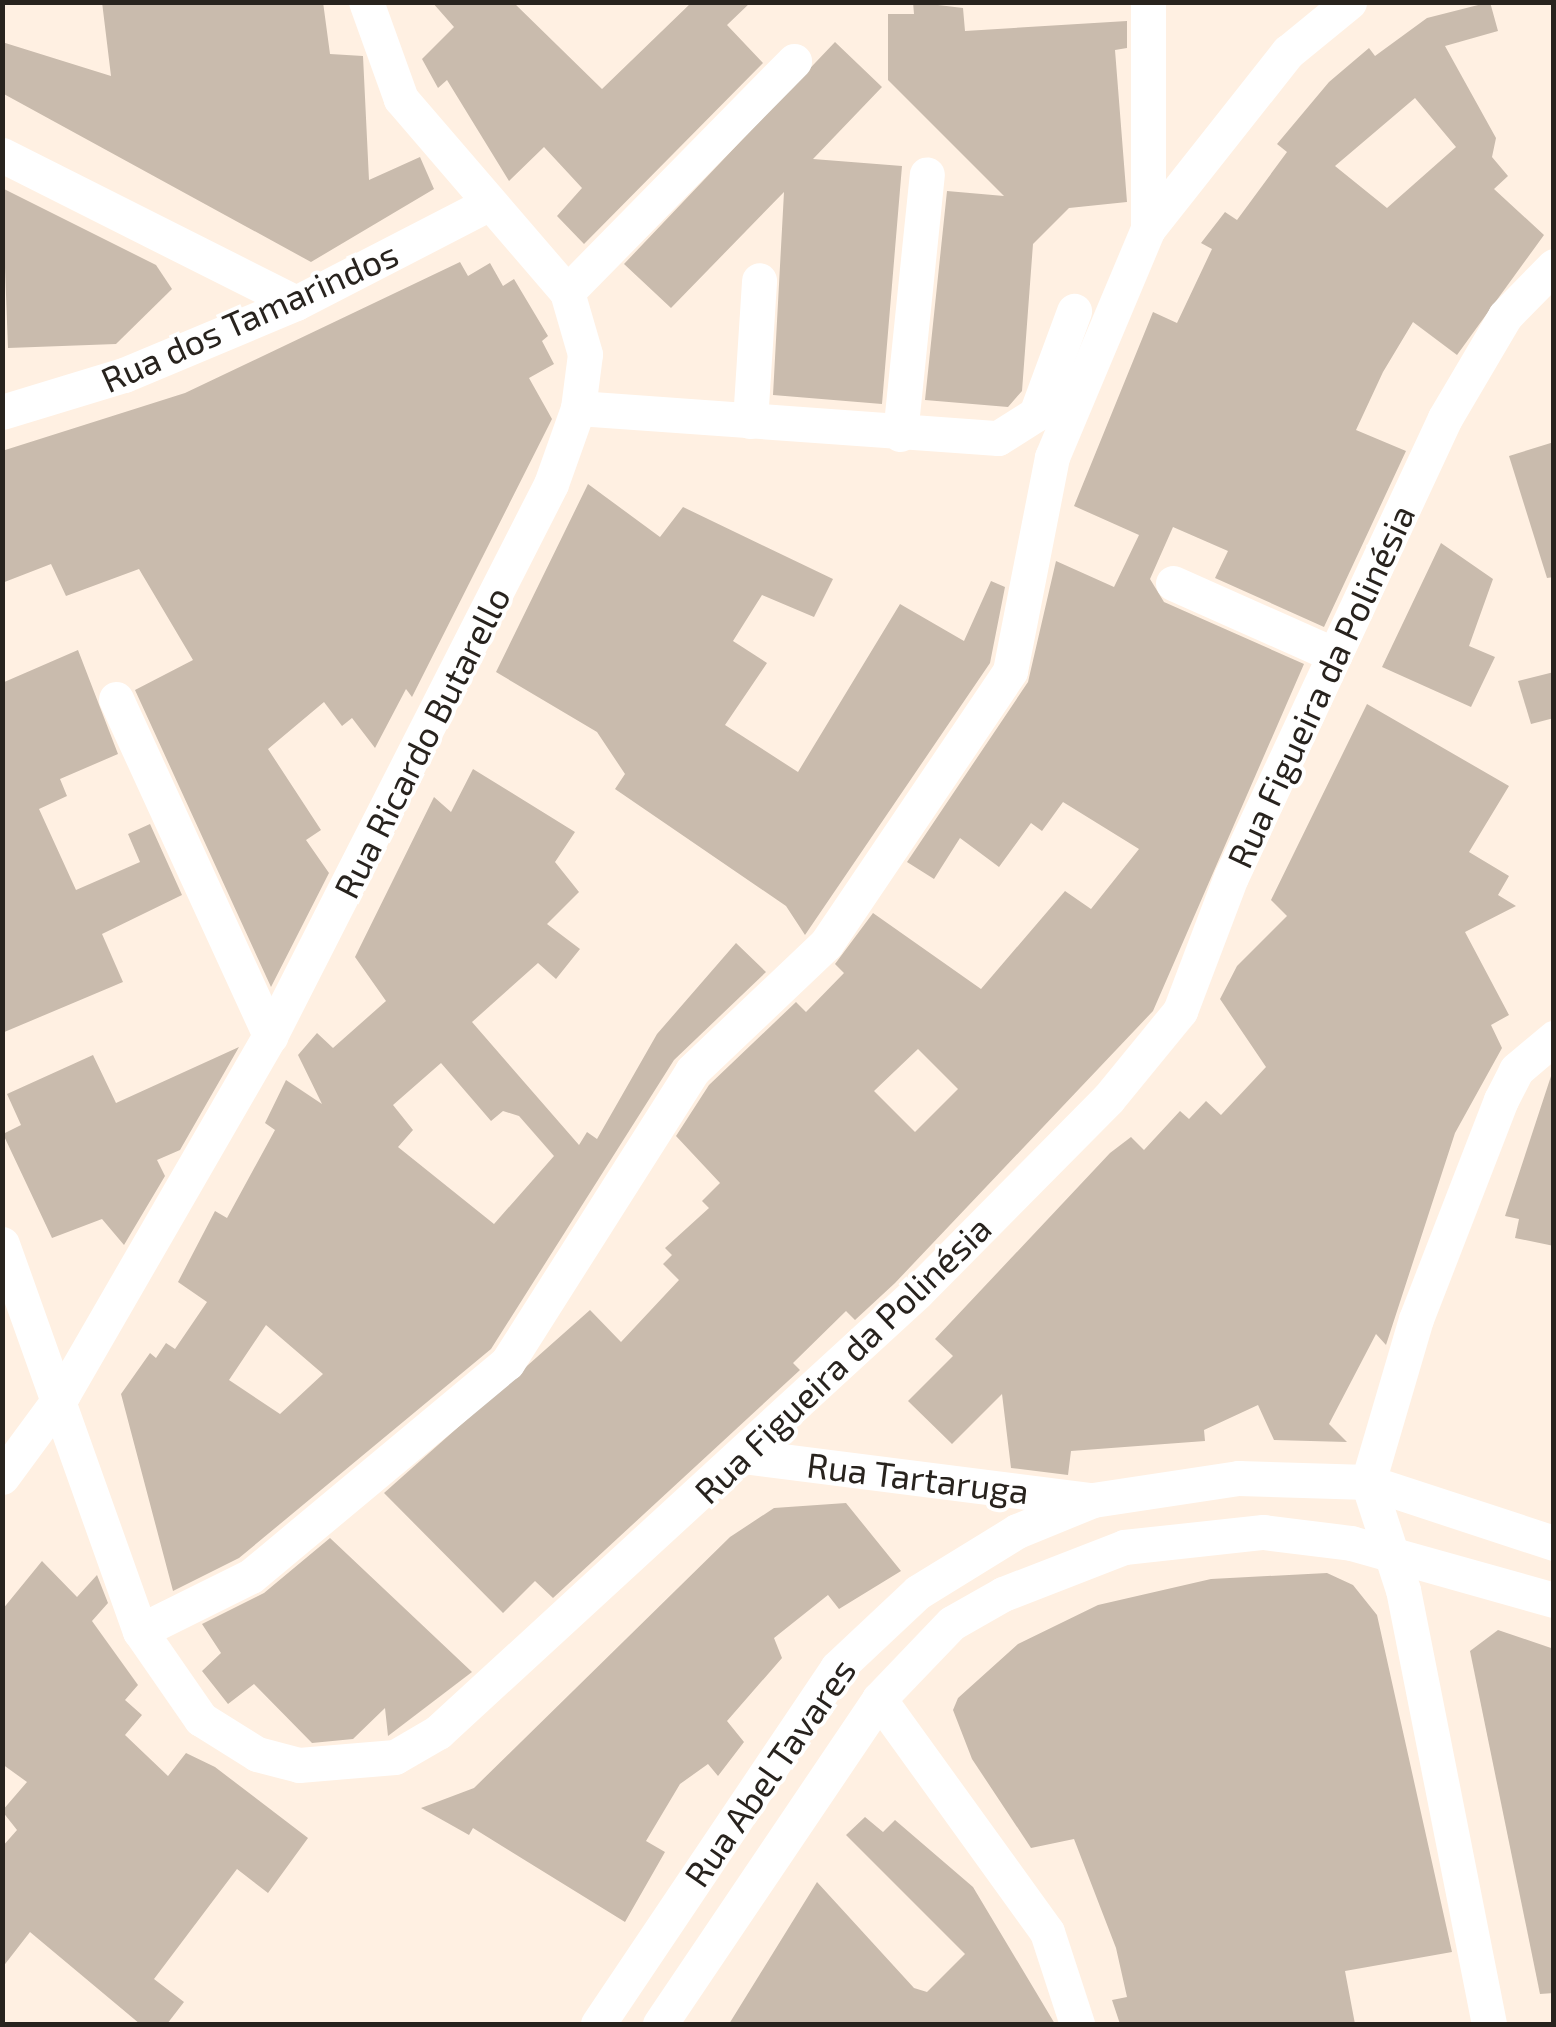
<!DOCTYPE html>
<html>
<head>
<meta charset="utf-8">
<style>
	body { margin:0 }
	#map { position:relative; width:1556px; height:2027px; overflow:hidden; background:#fff0e2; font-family:"Exo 2",sans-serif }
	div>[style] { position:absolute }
	.building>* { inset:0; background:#c9bbad }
	.minor>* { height:35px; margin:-17.5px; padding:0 17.5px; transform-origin:17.5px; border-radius:17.5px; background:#fff }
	span { translate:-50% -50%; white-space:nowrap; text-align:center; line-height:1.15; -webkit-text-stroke:8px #fff; paint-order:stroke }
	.street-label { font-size:35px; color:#28231e }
	.frame { position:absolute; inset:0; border:5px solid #28231e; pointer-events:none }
</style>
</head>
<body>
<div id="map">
	<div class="building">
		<div style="clip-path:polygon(102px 2px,323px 2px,330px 54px,363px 56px,369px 180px,420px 157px,434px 189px,311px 262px,2px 93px,2px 42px,111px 76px)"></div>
		<div style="clip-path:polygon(432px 2px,513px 2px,602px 89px,692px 2px,751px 2px,727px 25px,763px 63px,584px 244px,557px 216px,582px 188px,544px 147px,509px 181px,447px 80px,438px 88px,422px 59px,454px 27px)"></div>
		<div style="clip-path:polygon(913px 2px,963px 8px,965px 31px,1127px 21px,1127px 48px,1115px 50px,1127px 202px,1069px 208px,1033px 244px,1022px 391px,1008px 407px,925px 400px,947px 191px,1004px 196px,888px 80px,888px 14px,914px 14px)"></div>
		<div style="clip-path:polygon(evenodd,1490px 2px,1498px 31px,1445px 46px,1496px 138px,1492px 157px,1508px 176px,1494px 189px,1544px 235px,1457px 355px,1413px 322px,1383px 372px,1356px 430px,1406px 451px,1324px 627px,1215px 578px,1228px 551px,1173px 527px,1150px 579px,1164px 602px,1304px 664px,1153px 1011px,895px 1283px,855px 1320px,846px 1311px,793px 1363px,800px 1370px,553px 1598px,535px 1581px,503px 1613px,384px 1493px,590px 1310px,621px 1342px,679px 1280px,663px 1264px,672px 1255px,665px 1248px,709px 1208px,702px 1201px,720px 1183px,676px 1136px,709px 1085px,796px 1002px,806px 1012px,844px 973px,835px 964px,873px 913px,981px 989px,1065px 891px,1091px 909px,1139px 849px,1063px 802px,1042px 831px,1031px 823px,999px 867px,960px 838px,934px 879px,907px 862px,1028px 682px,1056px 561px,1114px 587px,1139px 535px,1074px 506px,1153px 312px,1177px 323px,1212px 249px,1201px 243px,1225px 212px,1237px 220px,1287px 152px,1277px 144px,1329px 82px,1369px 48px,1375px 56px,1427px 18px,1490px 2px,1415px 98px,1456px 147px,1387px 208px,1335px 166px,1415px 98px,1490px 2px,918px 1049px,958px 1089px,915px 1132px,874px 1091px,918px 1049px)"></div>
		<div style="clip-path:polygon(835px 42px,882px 87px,813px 159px,902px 166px,882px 404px,773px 395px,784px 192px,671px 308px,624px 264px)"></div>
		<div style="clip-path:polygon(2px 188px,156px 265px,172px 289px,116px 344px,8px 348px)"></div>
		<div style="clip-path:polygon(460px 262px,468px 276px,490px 263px,503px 286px,514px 279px,548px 336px,542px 341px,554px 364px,529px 378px,552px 419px,412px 697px,406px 689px,375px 748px,352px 718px,342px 726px,324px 702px,268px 749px,321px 830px,306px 840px,329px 873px,271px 987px,135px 690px,193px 660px,139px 569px,66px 596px,51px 564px,2px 583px,2px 451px,185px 393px)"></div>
		<div style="clip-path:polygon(1554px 442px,1554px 577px,1547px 578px,1509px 456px)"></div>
		<div style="clip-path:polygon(588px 484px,660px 537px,683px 507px,833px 579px,814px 617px,762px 595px,733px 641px,767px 663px,725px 725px,798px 772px,900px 604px,964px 641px,991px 581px,1005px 587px,990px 663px,805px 935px,786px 906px,615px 789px,625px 774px,597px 732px,496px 672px)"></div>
		<div style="clip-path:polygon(1441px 543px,1493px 579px,1469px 646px,1495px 657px,1471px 707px,1382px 667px)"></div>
		<div style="clip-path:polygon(78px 650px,118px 754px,60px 779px,67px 796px,39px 809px,76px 890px,140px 862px,128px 834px,150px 824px,182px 895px,102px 934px,123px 982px,2px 1033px,2px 683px)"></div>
		<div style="clip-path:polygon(1554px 672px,1554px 718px,1531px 724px,1518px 681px)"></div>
		<div style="clip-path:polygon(1367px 704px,1509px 786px,1469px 852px,1509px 876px,1498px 895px,1516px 906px,1465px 932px,1509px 1015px,1491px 1025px,1502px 1048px,1455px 1133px,1386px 1345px,1376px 1334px,1329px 1424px,1347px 1442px,1274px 1440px,1258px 1405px,1204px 1430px,1205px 1441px,1071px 1451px,1068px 1475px,1011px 1468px,1002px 1394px,952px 1444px,908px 1401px,953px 1356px,935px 1339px,1110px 1153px,1131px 1137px,1144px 1150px,1180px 1111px,1189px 1119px,1206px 1101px,1221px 1115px,1266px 1067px,1220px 999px,1237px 966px,1287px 916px,1271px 900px)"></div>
		<div style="clip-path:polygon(evenodd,473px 769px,575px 832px,555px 862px,579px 892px,547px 924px,580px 949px,556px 979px,538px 963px,472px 1022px,579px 1145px,587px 1132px,597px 1139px,657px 1034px,736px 943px,766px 972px,674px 1060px,491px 1349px,239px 1558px,173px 1591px,121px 1394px,150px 1353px,156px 1358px,166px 1343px,175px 1349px,207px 1302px,178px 1282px,215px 1211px,227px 1218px,275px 1130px,265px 1123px,286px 1080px,322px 1104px,298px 1055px,317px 1033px,333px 1048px,386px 1001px,355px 957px,434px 797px,451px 812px,473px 769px,441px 1063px,491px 1121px,503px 1111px,519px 1116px,554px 1156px,494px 1224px,398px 1147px,413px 1130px,393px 1105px,441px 1063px,473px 769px,266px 1325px,323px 1374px,280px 1414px,229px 1380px,266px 1325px)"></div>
		<div style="clip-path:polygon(239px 1047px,180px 1150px,157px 1160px,165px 1176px,124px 1245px,102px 1219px,52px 1238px,3px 1134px,21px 1125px,7px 1094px,93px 1055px,116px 1103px)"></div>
		<div style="clip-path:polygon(1554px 1067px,1554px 1246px,1515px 1238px,1519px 1219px,1505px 1216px)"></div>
		<div style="clip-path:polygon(846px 1503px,901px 1571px,839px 1609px,828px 1595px,774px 1638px,782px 1658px,727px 1721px,744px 1742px,718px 1776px,708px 1764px,680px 1784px,646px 1841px,665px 1852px,625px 1922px,473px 1828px,469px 1835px,421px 1808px,474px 1788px,730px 1537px,774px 1508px)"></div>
		<div style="clip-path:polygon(330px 1538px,472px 1672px,388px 1736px,385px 1708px,353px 1739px,312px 1743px,254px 1684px,228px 1704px,202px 1671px,221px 1653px,202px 1624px,264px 1593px)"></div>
		<div style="clip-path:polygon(42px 1561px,77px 1597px,97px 1575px,108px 1603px,92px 1621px,138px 1685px,125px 1700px,142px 1715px,125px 1735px,168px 1776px,186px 1753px,215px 1767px,308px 1838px,268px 1893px,237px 1869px,154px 1979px,184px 2002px,167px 2024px,140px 2024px,30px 1932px,2px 1968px,2px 1847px,17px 1830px,2px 1811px,27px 1782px,2px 1764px,2px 1610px)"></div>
		<div style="clip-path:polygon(1327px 1573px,1353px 1585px,1377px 1615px,1452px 1952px,1345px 1971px,1355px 2024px,1120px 2024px,1112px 2000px,1127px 1997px,1116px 1948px,1074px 1839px,1031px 1848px,972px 1759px,953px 1710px,958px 1698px,1018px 1644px,1098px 1605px,1211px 1579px)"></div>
		<div style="clip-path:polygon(1498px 1630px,1554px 1649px,1554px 1993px,1540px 1994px,1470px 1651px)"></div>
		<div style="clip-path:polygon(865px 1817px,883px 1832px,895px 1820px,973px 1887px,1055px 2024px,729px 2024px,817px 1882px,914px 1988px,927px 1992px,965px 1954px,846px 1835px)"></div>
	</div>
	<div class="minor">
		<div style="left:1148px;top:2px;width:227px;rotate:90deg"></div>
		<div style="left:2px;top:155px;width:329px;rotate:26.7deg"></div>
		<div style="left:567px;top:292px;width:324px;rotate:-45.5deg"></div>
		<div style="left:578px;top:408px;width:421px;rotate:4.1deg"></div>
		<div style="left:998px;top:438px;width:45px;rotate:-32.3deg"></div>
		<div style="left:1036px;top:414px;width:110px;rotate:-69.7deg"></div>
		<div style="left:2px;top:412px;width:127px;rotate:-16.9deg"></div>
		<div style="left:124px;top:375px;width:186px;rotate:-22.7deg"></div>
		<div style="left:296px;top:303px;width:218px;rotate:-27.3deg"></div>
		<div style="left:750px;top:421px;width:141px;rotate:-86.3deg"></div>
		<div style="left:900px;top:434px;width:261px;rotate:-84.1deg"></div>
		<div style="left:1173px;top:583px;width:177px;rotate:24deg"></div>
		<div style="left:116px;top:699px;width:371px;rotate:65.4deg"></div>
		<div style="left:2px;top:1244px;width:411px;rotate:70.4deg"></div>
		<div style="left:140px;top:1631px;width:107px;rotate:55.3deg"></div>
		<div style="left:201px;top:1719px;width:66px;rotate:32deg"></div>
		<div style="left:257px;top:1754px;width:43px;rotate:14.7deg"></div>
		<div style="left:299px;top:1765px;width:96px;rotate:-4.8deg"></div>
		<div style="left:395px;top:1757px;width:50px;rotate:-30.2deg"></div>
		<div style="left:438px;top:1732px;width:650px;rotate:-42.57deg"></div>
		<div style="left:917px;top:1292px;width:272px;rotate:-45.3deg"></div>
		<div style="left:1108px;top:1099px;width:114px;rotate:-50.7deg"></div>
		<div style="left:1180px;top:1011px;width:143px;rotate:-69.2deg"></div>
		<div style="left:1231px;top:877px;width:506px;rotate:-65deg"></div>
		<div style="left:1445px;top:418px;width:118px;rotate:-59.5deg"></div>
		<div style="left:1505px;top:316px;width:70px;rotate:-45.6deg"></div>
		<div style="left:742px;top:1456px;width:353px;rotate:7.2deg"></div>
		<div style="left:2px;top:1477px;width:103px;rotate:-53.7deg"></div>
		<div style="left:63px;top:1394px;width:414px;rotate:-60deg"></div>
		<div style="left:270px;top:1036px;width:619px;rotate:-63.02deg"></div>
		<div style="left:551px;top:484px;width:81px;rotate:-70.4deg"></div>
		<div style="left:578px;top:408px;width:54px;rotate:-82.6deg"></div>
		<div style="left:585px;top:354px;width:65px;rotate:-106.2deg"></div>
		<div style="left:567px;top:292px;width:255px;rotate:-130.7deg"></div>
		<div style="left:401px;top:99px;width:103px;rotate:-109.8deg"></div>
		<div style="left:140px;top:1631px;width:124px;rotate:-26.4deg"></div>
		<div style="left:251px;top:1576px;width:333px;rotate:-39.8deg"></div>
		<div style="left:507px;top:1363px;width:346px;rotate:-57.6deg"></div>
		<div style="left:692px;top:1071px;width:185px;rotate:-43.5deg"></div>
		<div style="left:826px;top:944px;width:329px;rotate:-56deg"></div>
		<div style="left:1010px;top:671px;width:218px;rotate:-78.9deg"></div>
		<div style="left:1052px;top:457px;width:247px;rotate:-67.2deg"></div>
		<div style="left:1148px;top:229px;width:226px;rotate:-51.7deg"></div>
		<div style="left:1288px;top:52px;width:79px;rotate:-39.3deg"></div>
		<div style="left:879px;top:1699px;width:287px;rotate:54.2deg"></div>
		<div style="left:1047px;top:1932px;width:97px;rotate:71.9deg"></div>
		<div style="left:598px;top:2024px;width:429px;rotate:-56.1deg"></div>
		<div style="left:837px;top:1668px;width:111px;rotate:-43.2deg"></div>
		<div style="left:918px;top:1592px;width:116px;rotate:-31.6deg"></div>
		<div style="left:1017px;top:1531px;width:82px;rotate:-22.2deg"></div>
		<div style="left:1093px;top:1500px;width:147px;rotate:-8.6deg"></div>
		<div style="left:1238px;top:1478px;width:130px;rotate:1.8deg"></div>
		<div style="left:1368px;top:1482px;width:196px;rotate:18.2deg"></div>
		<div style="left:660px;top:2024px;width:392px;rotate:-56deg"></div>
		<div style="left:879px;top:1699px;width:105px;rotate:-46.2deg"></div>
		<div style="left:952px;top:1623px;width:59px;rotate:-29.6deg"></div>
		<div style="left:1003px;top:1594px;width:130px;rotate:-21.2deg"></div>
		<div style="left:1124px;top:1547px;width:140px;rotate:-6.2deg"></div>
		<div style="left:1263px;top:1532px;width:89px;rotate:7.1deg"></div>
		<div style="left:1351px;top:1543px;width:211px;rotate:15.7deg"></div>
		<div style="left:1489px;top:2024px;width:442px;rotate:-101.2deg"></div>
		<div style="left:1403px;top:1590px;width:114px;rotate:-108deg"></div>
		<div style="left:1368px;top:1482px;width:170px;rotate:-73.6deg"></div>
		<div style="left:1416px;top:1319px;width:235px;rotate:-68.8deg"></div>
		<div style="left:1501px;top:1100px;width:34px;rotate:-63deg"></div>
		<div style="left:1516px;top:1070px;width:50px;rotate:-40.1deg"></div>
	</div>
	<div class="street-label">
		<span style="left:249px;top:316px;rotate:-24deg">Rua dos Tamarindos</span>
		<span style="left:1320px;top:686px;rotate:-65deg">Rua Figueira da Polinésia</span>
		<span style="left:421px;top:742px;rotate:-63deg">Rua Ricardo Butarello</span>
		<span style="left:842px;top:1359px;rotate:-44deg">Rua Figueira da Polinésia</span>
		<span style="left:918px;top:1477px;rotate:7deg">Rua Tartaruga</span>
		<span style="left:769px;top:1772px;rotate:-55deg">Rua Abel Tavares</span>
	</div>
	<div class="frame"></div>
</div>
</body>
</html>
